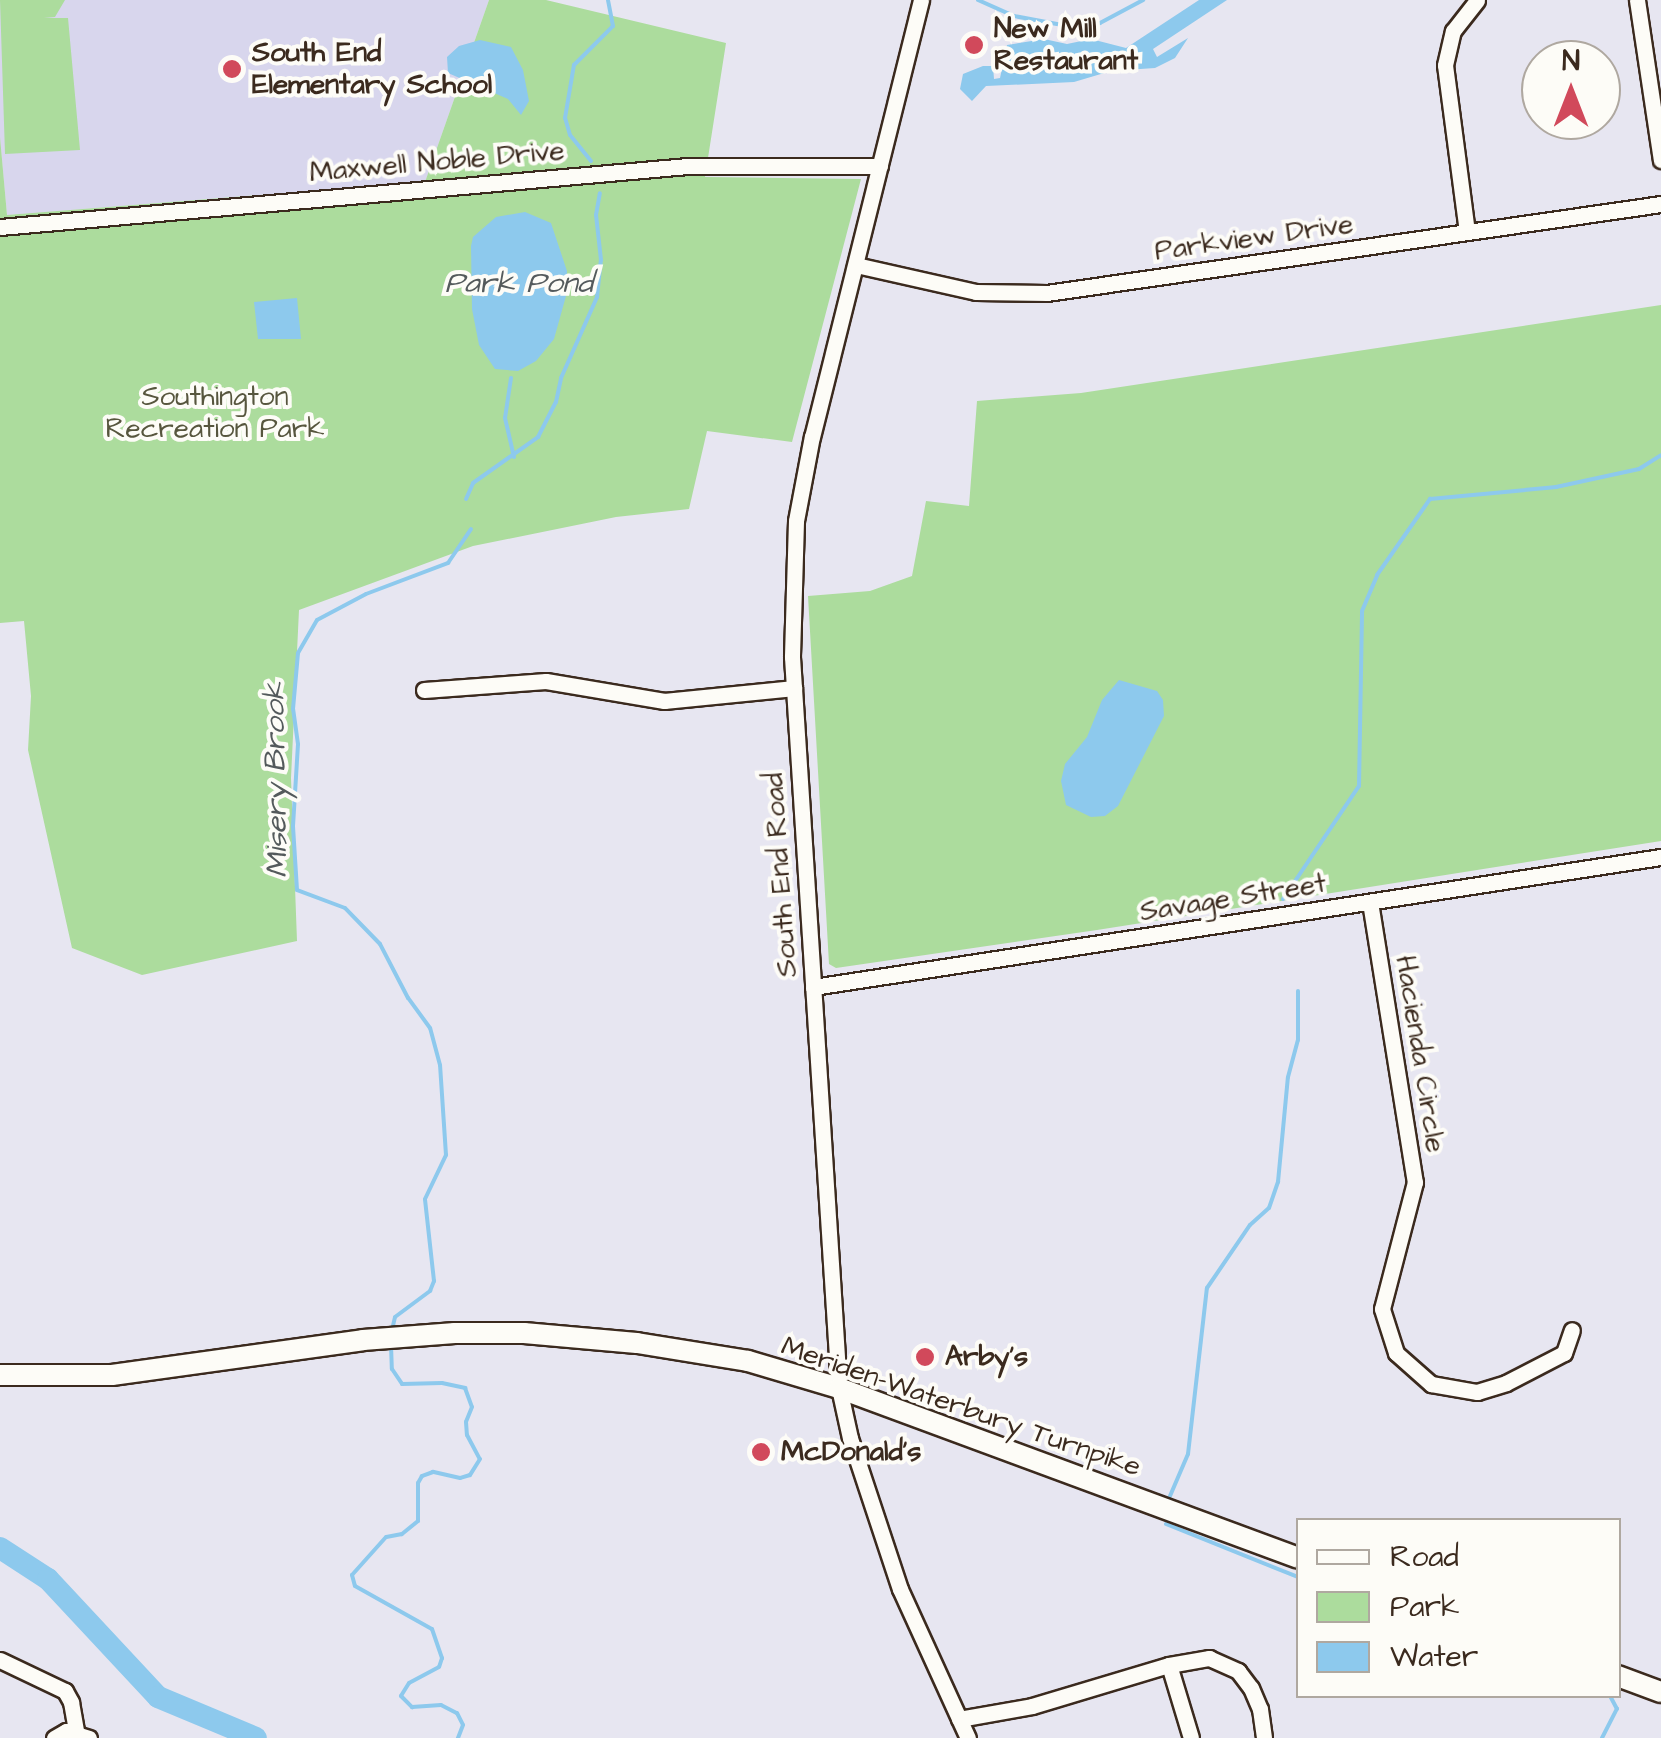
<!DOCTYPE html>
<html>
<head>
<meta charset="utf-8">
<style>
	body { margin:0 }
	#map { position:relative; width:1661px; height:1738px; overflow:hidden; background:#e7e6f1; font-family:"Architects Daughter",sans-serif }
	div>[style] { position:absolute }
	.built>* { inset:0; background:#d8d6ed }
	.green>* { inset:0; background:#acdc9d }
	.water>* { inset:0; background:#8dc9ed }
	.stream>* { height:4px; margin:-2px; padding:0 2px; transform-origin:2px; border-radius:2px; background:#8dc9ed }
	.river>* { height:22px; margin:-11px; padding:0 11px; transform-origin:11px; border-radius:11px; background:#8dc9ed }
	.roads { filter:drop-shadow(2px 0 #3b2a1e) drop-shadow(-2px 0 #3b2a1e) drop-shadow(0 2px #3b2a1e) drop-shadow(0 -2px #3b2a1e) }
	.minor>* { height:15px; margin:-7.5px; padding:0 7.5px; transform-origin:7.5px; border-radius:7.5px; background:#fdfcf7 }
	.major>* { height:20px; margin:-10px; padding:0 10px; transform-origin:10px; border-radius:10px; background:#fdfcf7 }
	.dots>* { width:28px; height:28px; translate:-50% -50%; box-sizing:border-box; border:5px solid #fdfcf7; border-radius:50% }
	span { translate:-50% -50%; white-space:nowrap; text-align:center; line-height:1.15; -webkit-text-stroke:8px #fdfcf7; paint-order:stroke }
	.poi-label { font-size:28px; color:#3b2a1e; font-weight:700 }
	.left { translate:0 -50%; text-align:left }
	.street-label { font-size:28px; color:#3b2a1e }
	.park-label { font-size:28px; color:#57563e }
	.water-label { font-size:30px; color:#545a5c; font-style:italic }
	.legend { position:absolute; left:1296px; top:1518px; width:325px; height:180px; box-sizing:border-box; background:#fdfcf7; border:2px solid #afa8a0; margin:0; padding:12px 18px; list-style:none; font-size:30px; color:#3b2a1e }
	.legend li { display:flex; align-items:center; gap:20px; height:50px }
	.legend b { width:50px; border:2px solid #afa8a0 }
	.north { position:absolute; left:1521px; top:40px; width:100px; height:100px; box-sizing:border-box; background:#fdfcf7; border:2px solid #afa8a0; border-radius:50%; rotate:0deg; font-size:28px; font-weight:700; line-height:40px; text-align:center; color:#3b2a1e }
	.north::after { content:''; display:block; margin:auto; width:35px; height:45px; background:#d1495b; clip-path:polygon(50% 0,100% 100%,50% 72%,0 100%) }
</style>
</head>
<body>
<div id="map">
	<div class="built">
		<div style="clip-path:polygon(0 0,489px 0,425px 182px,7px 215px,0 137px)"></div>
	</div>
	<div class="green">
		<div style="clip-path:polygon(0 0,65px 0,55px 17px,44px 18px,68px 18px,80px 150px,5px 154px)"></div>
		<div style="clip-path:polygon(489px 0,546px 0,726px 43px,705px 177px,861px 179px,792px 442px,707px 431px,689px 509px,616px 517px,473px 546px,299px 610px,291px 778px,297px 941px,142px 975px,72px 948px,28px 750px,31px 696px,24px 621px,0 623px,0 137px,7px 215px,425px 182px)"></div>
		<div style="clip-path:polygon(1661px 305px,1661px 841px,1097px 930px,836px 968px,829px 964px,808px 596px,870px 591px,912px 576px,926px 501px,969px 506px,977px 401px,1081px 393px)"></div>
	</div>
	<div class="water">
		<div style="clip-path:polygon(1199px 0,1227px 0,1153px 49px,1157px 57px,1188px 38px,1175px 58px,1155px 68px,1111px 71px,1074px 82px,986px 86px,972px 101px,960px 89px,963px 74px,983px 66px,993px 66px,994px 79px,1000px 78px,1007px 45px,1044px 39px,1067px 44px,1091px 39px,1126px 48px)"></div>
		<div style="clip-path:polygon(480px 40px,511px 47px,523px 70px,529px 101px,521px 115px,508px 99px,448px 73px,447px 57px,459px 46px)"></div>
		<div style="clip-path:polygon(525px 212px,551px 223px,567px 271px,566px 296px,554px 339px,536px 361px,518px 371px,495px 369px,479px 345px,472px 309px,471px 246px,473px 237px,496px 217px)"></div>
		<div style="clip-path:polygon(297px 298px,301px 339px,258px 339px,254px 302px)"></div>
		<div style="clip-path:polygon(1119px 680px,1157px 691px,1163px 700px,1164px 716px,1118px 806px,1105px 816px,1091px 817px,1066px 805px,1061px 781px,1065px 764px,1087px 737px,1102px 700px)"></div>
	</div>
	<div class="stream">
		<div style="left:978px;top:0;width:39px;rotate:24deg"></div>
		<div style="left:1014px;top:16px;width:60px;rotate:10.6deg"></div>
		<div style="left:1073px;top:27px;width:27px;rotate:-8deg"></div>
		<div style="left:1100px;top:23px;width:49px;rotate:-28.1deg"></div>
		<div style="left:591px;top:161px;width:33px;rotate:-129deg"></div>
		<div style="left:570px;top:135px;width:18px;rotate:-106deg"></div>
		<div style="left:565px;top:118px;width:54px;rotate:-80.4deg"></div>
		<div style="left:574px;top:65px;width:55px;rotate:-45deg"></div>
		<div style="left:613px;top:26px;width:26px;rotate:-101deg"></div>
		<div style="left:511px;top:378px;width:40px;rotate:98.5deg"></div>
		<div style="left:505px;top:418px;width:40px;rotate:77deg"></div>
		<div style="left:466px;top:499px;width:17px;rotate:-66deg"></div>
		<div style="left:473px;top:483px;width:80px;rotate:-35.3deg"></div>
		<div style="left:538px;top:437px;width:39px;rotate:-63deg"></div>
		<div style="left:556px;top:402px;width:25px;rotate:-78deg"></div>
		<div style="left:561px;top:378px;width:89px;rotate:-66deg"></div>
		<div style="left:597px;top:297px;width:37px;rotate:-84deg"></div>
		<div style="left:601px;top:260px;width:45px;rotate:-96.3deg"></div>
		<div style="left:596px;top:215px;width:22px;rotate:-80deg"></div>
		<div style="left:1283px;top:899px;width:136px;rotate:-56.1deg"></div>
		<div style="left:1359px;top:786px;width:175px;rotate:-89deg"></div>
		<div style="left:1362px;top:611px;width:39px;rotate:-67deg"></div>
		<div style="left:1377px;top:575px;width:93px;rotate:-55.1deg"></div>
		<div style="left:1430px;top:499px;width:127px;rotate:-5.4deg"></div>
		<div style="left:1556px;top:487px;width:85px;rotate:-12.2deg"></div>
		<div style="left:1639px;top:469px;width:26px;rotate:-32deg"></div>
		<div style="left:392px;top:1330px;width:13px;rotate:-77deg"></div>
		<div style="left:395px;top:1317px;width:44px;rotate:-36.6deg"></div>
		<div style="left:430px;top:1291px;width:11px;rotate:-68deg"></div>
		<div style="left:434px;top:1281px;width:82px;rotate:-96.3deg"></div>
		<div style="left:425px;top:1199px;width:49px;rotate:-64.5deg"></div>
		<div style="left:446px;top:1155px;width:90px;rotate:-93.8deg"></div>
		<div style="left:440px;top:1065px;width:38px;rotate:-105deg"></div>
		<div style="left:430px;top:1028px;width:37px;rotate:-126deg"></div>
		<div style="left:408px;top:998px;width:61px;rotate:-117.4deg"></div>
		<div style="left:380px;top:944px;width:50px;rotate:-134.2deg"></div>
		<div style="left:345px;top:908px;width:51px;rotate:-159.4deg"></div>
		<div style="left:297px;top:890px;width:64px;rotate:-93.6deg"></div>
		<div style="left:293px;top:826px;width:82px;rotate:-86.5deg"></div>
		<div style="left:298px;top:744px;width:35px;rotate:-98deg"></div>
		<div style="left:293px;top:709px;width:56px;rotate:-84.9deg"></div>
		<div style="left:298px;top:653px;width:38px;rotate:-60deg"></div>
		<div style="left:317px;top:620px;width:55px;rotate:-28deg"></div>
		<div style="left:366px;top:594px;width:88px;rotate:-20.7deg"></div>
		<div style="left:448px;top:563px;width:41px;rotate:-55.9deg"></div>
		<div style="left:391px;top:1345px;width:24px;rotate:88deg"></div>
		<div style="left:392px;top:1369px;width:18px;rotate:56deg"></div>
		<div style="left:402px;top:1384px;width:40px;rotate:-1.4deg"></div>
		<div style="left:442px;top:1383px;width:24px;rotate:12deg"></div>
		<div style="left:465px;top:1388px;width:20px;rotate:70deg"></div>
		<div style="left:472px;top:1407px;width:16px;rotate:112deg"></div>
		<div style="left:466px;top:1422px;width:13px;rotate:86deg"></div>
		<div style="left:467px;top:1435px;width:27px;rotate:62deg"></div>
		<div style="left:480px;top:1459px;width:19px;rotate:122deg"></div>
		<div style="left:470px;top:1475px;width:10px;rotate:163deg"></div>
		<div style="left:460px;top:1478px;width:28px;rotate:-167deg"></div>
		<div style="left:433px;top:1472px;width:12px;rotate:160deg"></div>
		<div style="left:422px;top:1476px;width:8px;rotate:120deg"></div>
		<div style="left:418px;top:1483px;width:38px;rotate:90deg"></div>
		<div style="left:418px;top:1521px;width:21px;rotate:141deg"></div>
		<div style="left:402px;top:1534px;width:16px;rotate:169deg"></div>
		<div style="left:386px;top:1537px;width:51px;rotate:131.8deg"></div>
		<div style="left:352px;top:1575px;width:11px;rotate:75deg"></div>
		<div style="left:355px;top:1586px;width:88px;rotate:29.2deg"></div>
		<div style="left:432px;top:1629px;width:31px;rotate:71deg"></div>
		<div style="left:442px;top:1658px;width:9px;rotate:108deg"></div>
		<div style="left:439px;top:1667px;width:34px;rotate:152deg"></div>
		<div style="left:409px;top:1683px;width:15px;rotate:122deg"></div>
		<div style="left:401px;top:1696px;width:16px;rotate:45deg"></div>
		<div style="left:412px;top:1707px;width:29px;rotate:-4deg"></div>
		<div style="left:441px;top:1705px;width:18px;rotate:27deg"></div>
		<div style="left:457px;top:1713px;width:13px;rotate:63deg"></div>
		<div style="left:463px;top:1725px;width:14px;rotate:111deg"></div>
		<div style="left:1170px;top:1496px;width:46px;rotate:-66.8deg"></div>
		<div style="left:1188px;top:1454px;width:167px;rotate:-83.5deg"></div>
		<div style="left:1207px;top:1288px;width:76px;rotate:-55.7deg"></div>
		<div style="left:1250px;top:1225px;width:25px;rotate:-42deg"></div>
		<div style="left:1269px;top:1208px;width:28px;rotate:-71deg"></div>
		<div style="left:1278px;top:1182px;width:105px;rotate:-84.6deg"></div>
		<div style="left:1288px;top:1077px;width:38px;rotate:-75deg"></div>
		<div style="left:1298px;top:1040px;width:49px;rotate:-90deg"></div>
		<div style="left:1166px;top:1524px;width:142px;rotate:21.9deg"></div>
		<div style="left:1602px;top:1738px;width:33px;rotate:-63deg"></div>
		<div style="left:1617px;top:1709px;width:15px;rotate:-118deg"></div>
	</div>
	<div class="river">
		<div style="left:0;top:1548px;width:57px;rotate:32.9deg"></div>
		<div style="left:48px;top:1579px;width:161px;rotate:47deg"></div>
		<div style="left:158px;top:1697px;width:106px;rotate:22.7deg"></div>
	</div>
	<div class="roads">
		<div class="minor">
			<div style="left:921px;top:0;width:449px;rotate:104deg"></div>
			<div style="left:812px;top:436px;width:86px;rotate:100.7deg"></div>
			<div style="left:796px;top:521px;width:136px;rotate:91.7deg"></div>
			<div style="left:792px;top:657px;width:733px;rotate:86.32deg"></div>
			<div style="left:839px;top:1388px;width:51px;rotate:77.6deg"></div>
			<div style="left:850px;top:1438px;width:159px;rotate:71.7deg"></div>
			<div style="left:900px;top:1589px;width:164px;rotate:65.5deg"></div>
			<div style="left:1637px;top:0;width:162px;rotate:81.5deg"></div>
			<div style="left:0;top:227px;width:690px;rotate:-5.07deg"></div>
			<div style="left:687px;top:166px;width:193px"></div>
			<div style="left:1467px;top:232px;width:168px;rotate:-97.5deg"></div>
			<div style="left:1445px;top:65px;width:35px;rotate:-77deg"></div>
			<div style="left:1453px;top:31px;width:39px;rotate:-52deg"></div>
			<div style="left:856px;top:265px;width:123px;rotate:12.7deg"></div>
			<div style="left:976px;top:292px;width:71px;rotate:0.8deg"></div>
			<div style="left:1047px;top:293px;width:620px;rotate:-8.25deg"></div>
			<div style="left:424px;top:690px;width:122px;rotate:-4.2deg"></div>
			<div style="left:546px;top:681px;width:120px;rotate:9.6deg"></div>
			<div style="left:664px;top:701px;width:131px;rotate:-5.7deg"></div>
			<div style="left:1370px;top:902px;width:284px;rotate:80.9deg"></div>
			<div style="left:1415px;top:1182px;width:131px;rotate:104.6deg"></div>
			<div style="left:1382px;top:1309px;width:46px;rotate:72.3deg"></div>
			<div style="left:1396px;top:1353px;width:47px;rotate:41.5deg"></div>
			<div style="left:1431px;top:1384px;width:47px;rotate:9.9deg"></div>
			<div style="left:1477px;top:1392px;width:30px;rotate:-17deg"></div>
			<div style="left:1506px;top:1383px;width:65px;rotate:-27.3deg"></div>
			<div style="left:1564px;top:1353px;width:24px;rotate:-71deg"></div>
			<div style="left:813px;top:987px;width:858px;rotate:-8.72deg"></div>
			<div style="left:0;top:1660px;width:72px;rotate:25.5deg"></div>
			<div style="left:65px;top:1691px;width:13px;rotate:61deg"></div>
			<div style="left:71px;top:1702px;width:29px;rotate:80deg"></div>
			<div style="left:1169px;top:1665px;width:76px;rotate:73.2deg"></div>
			<div style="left:959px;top:1719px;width:74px;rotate:-10.1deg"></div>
			<div style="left:1032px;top:1706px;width:143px;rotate:-16.7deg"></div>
			<div style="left:1169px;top:1665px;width:41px;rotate:-9.9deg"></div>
			<div style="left:1209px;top:1658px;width:32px;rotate:24deg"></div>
			<div style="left:1238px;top:1671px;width:21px;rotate:53deg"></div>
			<div style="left:1251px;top:1688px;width:23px;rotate:67deg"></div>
			<div style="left:1260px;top:1709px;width:29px;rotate:82deg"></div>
			<div style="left:54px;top:1738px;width:14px;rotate:-30deg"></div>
			<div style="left:66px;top:1731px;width:24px;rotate:17deg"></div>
		</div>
		<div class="major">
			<div style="left:0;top:1375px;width:112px"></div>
			<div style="left:112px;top:1375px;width:253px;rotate:-7.9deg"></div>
			<div style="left:363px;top:1340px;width:92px;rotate:-4.4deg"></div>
			<div style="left:455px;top:1333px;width:69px"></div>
			<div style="left:524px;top:1333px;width:113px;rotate:5.1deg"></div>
			<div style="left:637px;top:1343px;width:112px;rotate:9.2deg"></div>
			<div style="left:748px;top:1361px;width:95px;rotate:16.5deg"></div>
			<div style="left:839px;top:1388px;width:489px;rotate:20.3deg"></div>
			<div style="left:1618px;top:1676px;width:46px;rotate:20.4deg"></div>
		</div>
	</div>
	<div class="dots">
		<div style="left:974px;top:45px;background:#d1495b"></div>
		<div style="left:232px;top:69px;background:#d1495b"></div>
		<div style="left:925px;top:1357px;background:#d1495b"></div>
		<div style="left:761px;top:1452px;background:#d1495b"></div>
	</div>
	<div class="poi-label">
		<span class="left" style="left:994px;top:45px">New Mill<br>Restaurant</span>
		<span class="left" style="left:252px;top:69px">South End<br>Elementary School</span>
		<span class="left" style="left:945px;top:1357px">Arby's</span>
		<span class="left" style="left:781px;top:1452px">McDonald's</span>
	</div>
	<div class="street-label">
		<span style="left:437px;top:162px;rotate:-5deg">Maxwell Noble Drive</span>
		<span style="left:1254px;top:238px;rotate:-8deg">Parkview Drive</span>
		<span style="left:781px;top:875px;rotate:-94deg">South End Road</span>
		<span style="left:1233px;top:898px;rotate:-9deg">Savage Street</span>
		<span style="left:1420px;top:1054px;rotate:81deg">Hacienda Circle</span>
		<span style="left:961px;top:1407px;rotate:19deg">Meriden-Waterbury Turnpike</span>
	</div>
	<div class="park-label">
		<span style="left:215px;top:413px">Southington<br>Recreation Park</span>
	</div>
	<div class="water-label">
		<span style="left:519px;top:283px">Park Pond</span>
		<span style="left:276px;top:780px;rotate:-91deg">Misery Brook</span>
	</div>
	<ul class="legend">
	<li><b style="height:12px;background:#fdfcf7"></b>Road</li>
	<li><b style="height:28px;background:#acdc9d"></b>Park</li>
	<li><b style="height:28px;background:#8dc9ed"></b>Water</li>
	</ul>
	<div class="north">N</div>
</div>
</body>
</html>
